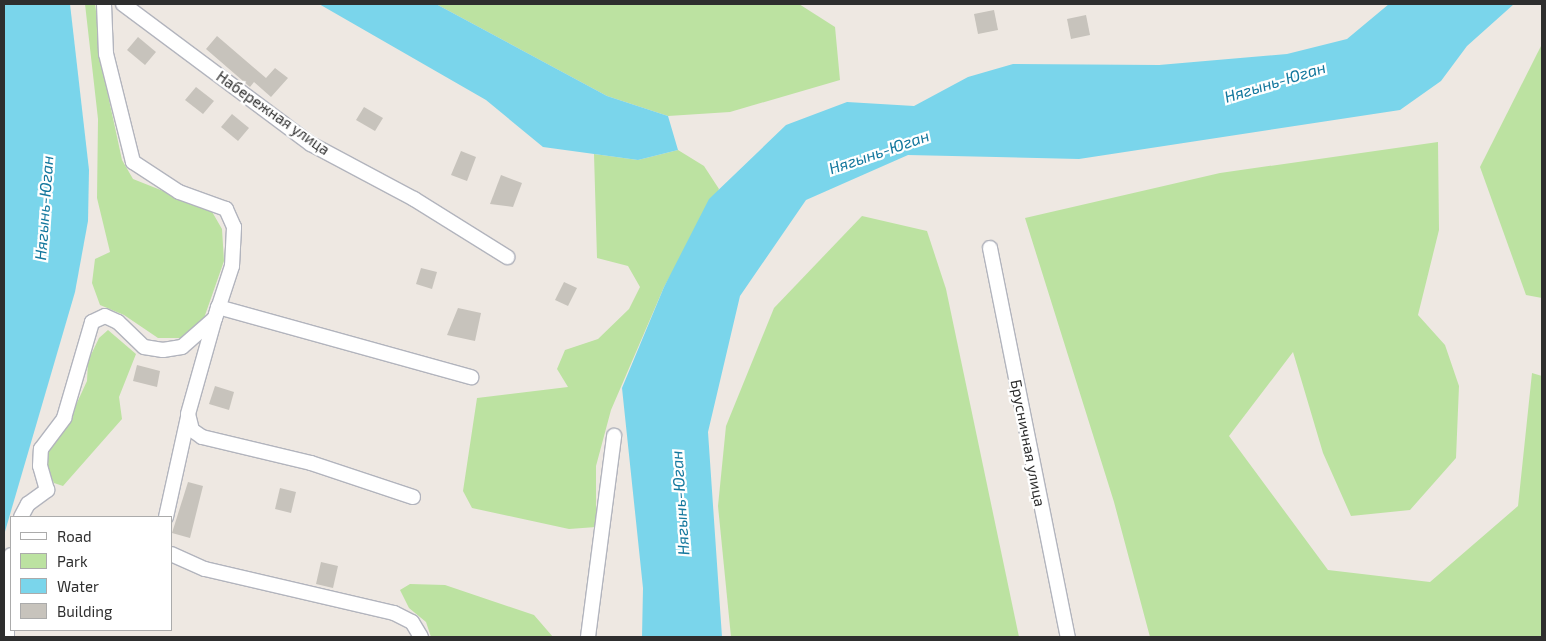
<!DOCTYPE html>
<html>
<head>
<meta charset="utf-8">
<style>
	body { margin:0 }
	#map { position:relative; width:1546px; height:641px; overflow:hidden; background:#eee8e2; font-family:"Exo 2",sans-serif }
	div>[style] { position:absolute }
	.green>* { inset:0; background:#bce2a1 }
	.water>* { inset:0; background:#7ad5eb }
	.building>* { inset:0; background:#c7c3bc }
	.roads { filter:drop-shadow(1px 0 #b2b4bd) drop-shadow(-1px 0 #b2b4bd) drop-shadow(0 1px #b2b4bd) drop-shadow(0 -1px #b2b4bd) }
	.minor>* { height:14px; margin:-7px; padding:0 7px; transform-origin:7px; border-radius:7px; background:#fff }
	span { translate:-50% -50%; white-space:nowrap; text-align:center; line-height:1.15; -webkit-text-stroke:4.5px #fff; paint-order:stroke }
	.street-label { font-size:15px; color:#2e2e2e }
	.water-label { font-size:16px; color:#13779d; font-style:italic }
	.frame { position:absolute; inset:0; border:5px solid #2e2e2e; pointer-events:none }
	.legend { position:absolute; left:10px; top:516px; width:162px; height:115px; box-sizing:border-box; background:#fff; border:1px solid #ababab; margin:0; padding:6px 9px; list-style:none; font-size:15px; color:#2e2e2e }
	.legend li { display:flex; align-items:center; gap:10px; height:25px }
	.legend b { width:25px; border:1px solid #ababab }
</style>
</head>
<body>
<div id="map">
	<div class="green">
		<div style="clip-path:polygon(85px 4px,95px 4px,108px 95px,122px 160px,133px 179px,211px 210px,222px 229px,224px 261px,203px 321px,182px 338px,158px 338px,124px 315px,100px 305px,92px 283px,95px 259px,110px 252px,97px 198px,98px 119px)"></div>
		<div style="clip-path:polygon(436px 4px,799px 4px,835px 27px,840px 80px,730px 112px,668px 116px,607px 96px)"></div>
		<div style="clip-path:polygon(1542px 44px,1542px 298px,1526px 295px,1480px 167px)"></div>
		<div style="clip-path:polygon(1438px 142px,1439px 230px,1418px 315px,1445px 345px,1459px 386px,1456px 458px,1410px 510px,1351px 516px,1323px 453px,1293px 352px,1229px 436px,1328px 570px,1430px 582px,1518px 506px,1532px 373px,1542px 376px,1542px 637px,1150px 637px,1114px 502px,1025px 218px,1220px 173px)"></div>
		<div style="clip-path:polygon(678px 150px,704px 166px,719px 189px,664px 287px,611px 410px,596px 466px,596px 527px,569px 529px,472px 508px,463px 491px,477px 398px,568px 387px,557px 369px,565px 350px,598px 339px,629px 309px,640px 287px,628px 266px,597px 258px,594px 154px,638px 160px)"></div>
		<div style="clip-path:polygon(862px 216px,927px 231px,946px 289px,1019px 637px,731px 637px,718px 506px,726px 426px,774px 308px)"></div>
		<div style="clip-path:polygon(108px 330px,136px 354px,119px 397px,122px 419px,63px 486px,54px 483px,45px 466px,51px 442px,63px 433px,87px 381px,88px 361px,99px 338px)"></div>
		<div style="clip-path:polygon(410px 584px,445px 585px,534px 615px,553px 637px,431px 637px,426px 622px,409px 608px,400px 590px)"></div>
	</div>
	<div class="water">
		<div style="clip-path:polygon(4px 4px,70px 4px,89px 170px,88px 221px,75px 292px,4px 535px)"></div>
		<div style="clip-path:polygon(319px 4px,436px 4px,607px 96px,668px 116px,678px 150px,638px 160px,543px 147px,486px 100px)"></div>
		<div style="clip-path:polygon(1389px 4px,1514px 4px,1467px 46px,1441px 81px,1400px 110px,1079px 159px,908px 155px,806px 200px,740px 296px,708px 432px,722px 637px,642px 637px,643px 588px,622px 388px,664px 287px,709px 199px,786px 125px,847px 102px,914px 106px,968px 77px,1013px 64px,1159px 65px,1287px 54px,1347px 39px)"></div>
	</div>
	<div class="building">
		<div style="clip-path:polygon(994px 10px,998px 30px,978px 34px,974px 14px)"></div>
		<div style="clip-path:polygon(1086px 15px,1090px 35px,1071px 39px,1067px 19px)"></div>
		<div style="clip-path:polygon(217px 36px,266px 78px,275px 68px,288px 78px,271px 97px,254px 82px,250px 87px,206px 49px)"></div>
		<div style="clip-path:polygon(138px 37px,156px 52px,145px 65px,127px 50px)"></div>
		<div style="clip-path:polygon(196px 87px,214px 101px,203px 114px,185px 100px)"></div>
		<div style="clip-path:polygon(364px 107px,383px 118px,375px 131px,356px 120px)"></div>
		<div style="clip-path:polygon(232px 114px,249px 128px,238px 141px,221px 127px)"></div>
		<div style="clip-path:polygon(461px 151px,476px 157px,467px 181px,451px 175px)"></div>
		<div style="clip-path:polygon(501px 175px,522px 183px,513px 207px,490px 204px)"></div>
		<div style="clip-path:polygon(421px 268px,437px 272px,432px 289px,416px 284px)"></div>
		<div style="clip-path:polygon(564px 282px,577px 288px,568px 306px,555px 300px)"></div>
		<div style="clip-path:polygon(458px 308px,481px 313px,475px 341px,447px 335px)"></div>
		<div style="clip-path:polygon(137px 365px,160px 371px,157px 387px,133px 381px)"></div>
		<div style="clip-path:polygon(215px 386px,234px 392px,229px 410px,209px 404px)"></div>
		<div style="clip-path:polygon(188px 482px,203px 486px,190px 538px,172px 533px)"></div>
		<div style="clip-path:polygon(280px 488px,296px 492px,291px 513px,275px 509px)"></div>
		<div style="clip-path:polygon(321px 562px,338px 566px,333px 588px,316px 584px)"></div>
	</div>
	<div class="roads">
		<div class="minor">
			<div style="left:123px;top:4px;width:234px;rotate:36.7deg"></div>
			<div style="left:311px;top:144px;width:117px;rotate:28.1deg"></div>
			<div style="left:414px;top:199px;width:110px;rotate:31.9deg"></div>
			<div style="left:990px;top:248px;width:397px;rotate:78.7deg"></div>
			<div style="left:413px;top:497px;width:108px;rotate:-161.6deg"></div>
			<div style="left:311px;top:463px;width:112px;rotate:-166.6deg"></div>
			<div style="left:202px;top:437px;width:12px;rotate:-145deg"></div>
			<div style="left:192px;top:430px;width:16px;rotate:-104deg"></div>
			<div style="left:188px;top:414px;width:111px;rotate:-74.3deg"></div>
			<div style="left:218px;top:307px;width:263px;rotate:15.5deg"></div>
			<div style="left:21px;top:517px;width:15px;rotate:-62deg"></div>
			<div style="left:28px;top:504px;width:24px;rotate:-36deg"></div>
			<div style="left:47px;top:490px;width:25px;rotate:-106deg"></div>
			<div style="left:40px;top:466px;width:17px;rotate:-87deg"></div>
			<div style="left:41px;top:449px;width:39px;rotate:-53deg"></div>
			<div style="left:64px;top:418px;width:100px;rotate:-73.7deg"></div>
			<div style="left:92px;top:322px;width:14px;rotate:-25deg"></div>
			<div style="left:105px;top:316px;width:14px;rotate:25deg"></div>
			<div style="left:118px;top:322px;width:36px;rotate:44deg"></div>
			<div style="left:144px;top:347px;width:19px;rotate:9deg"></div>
			<div style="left:163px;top:350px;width:19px;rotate:-9deg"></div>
			<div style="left:182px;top:347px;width:44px;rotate:-41.3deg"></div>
			<div style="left:215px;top:318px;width:55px;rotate:-71.9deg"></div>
			<div style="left:232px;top:266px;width:39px;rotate:-87deg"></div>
			<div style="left:234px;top:227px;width:20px;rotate:-114deg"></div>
			<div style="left:226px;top:209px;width:50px;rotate:-160.1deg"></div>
			<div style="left:179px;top:192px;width:55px;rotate:-146.9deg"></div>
			<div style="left:133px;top:162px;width:111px;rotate:-104deg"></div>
			<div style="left:106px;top:54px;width:50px;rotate:-92.3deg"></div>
			<div style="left:166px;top:517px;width:102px;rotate:-77.6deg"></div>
			<div style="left:171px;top:554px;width:37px;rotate:24deg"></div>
			<div style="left:205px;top:569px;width:194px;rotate:13.1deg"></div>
			<div style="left:394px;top:613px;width:20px;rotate:27deg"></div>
			<div style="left:412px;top:622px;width:17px;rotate:59deg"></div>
			<div style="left:7px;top:637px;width:82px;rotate:-87.2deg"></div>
			<div style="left:588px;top:637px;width:203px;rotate:-82.6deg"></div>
		</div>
	</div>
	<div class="street-label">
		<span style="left:273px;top:113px;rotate:35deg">Набережная улица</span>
		<span style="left:1028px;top:443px;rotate:79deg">Брусничная улица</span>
	</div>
	<div class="water-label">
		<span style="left:1275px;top:82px;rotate:-17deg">Нягынь-Юган</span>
		<span style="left:879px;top:152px;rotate:-19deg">Нягынь-Юган</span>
		<span style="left:44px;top:208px;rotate:-86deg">Нягынь-Юган</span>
		<span style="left:680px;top:503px;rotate:-94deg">Нягынь-Юган</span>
	</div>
	<div class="frame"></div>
	<ul class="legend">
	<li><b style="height:6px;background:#fff"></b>Road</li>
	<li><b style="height:14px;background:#bce2a1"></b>Park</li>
	<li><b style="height:14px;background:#7ad5eb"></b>Water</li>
	<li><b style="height:14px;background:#c7c3bc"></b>Building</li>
	</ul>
</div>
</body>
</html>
